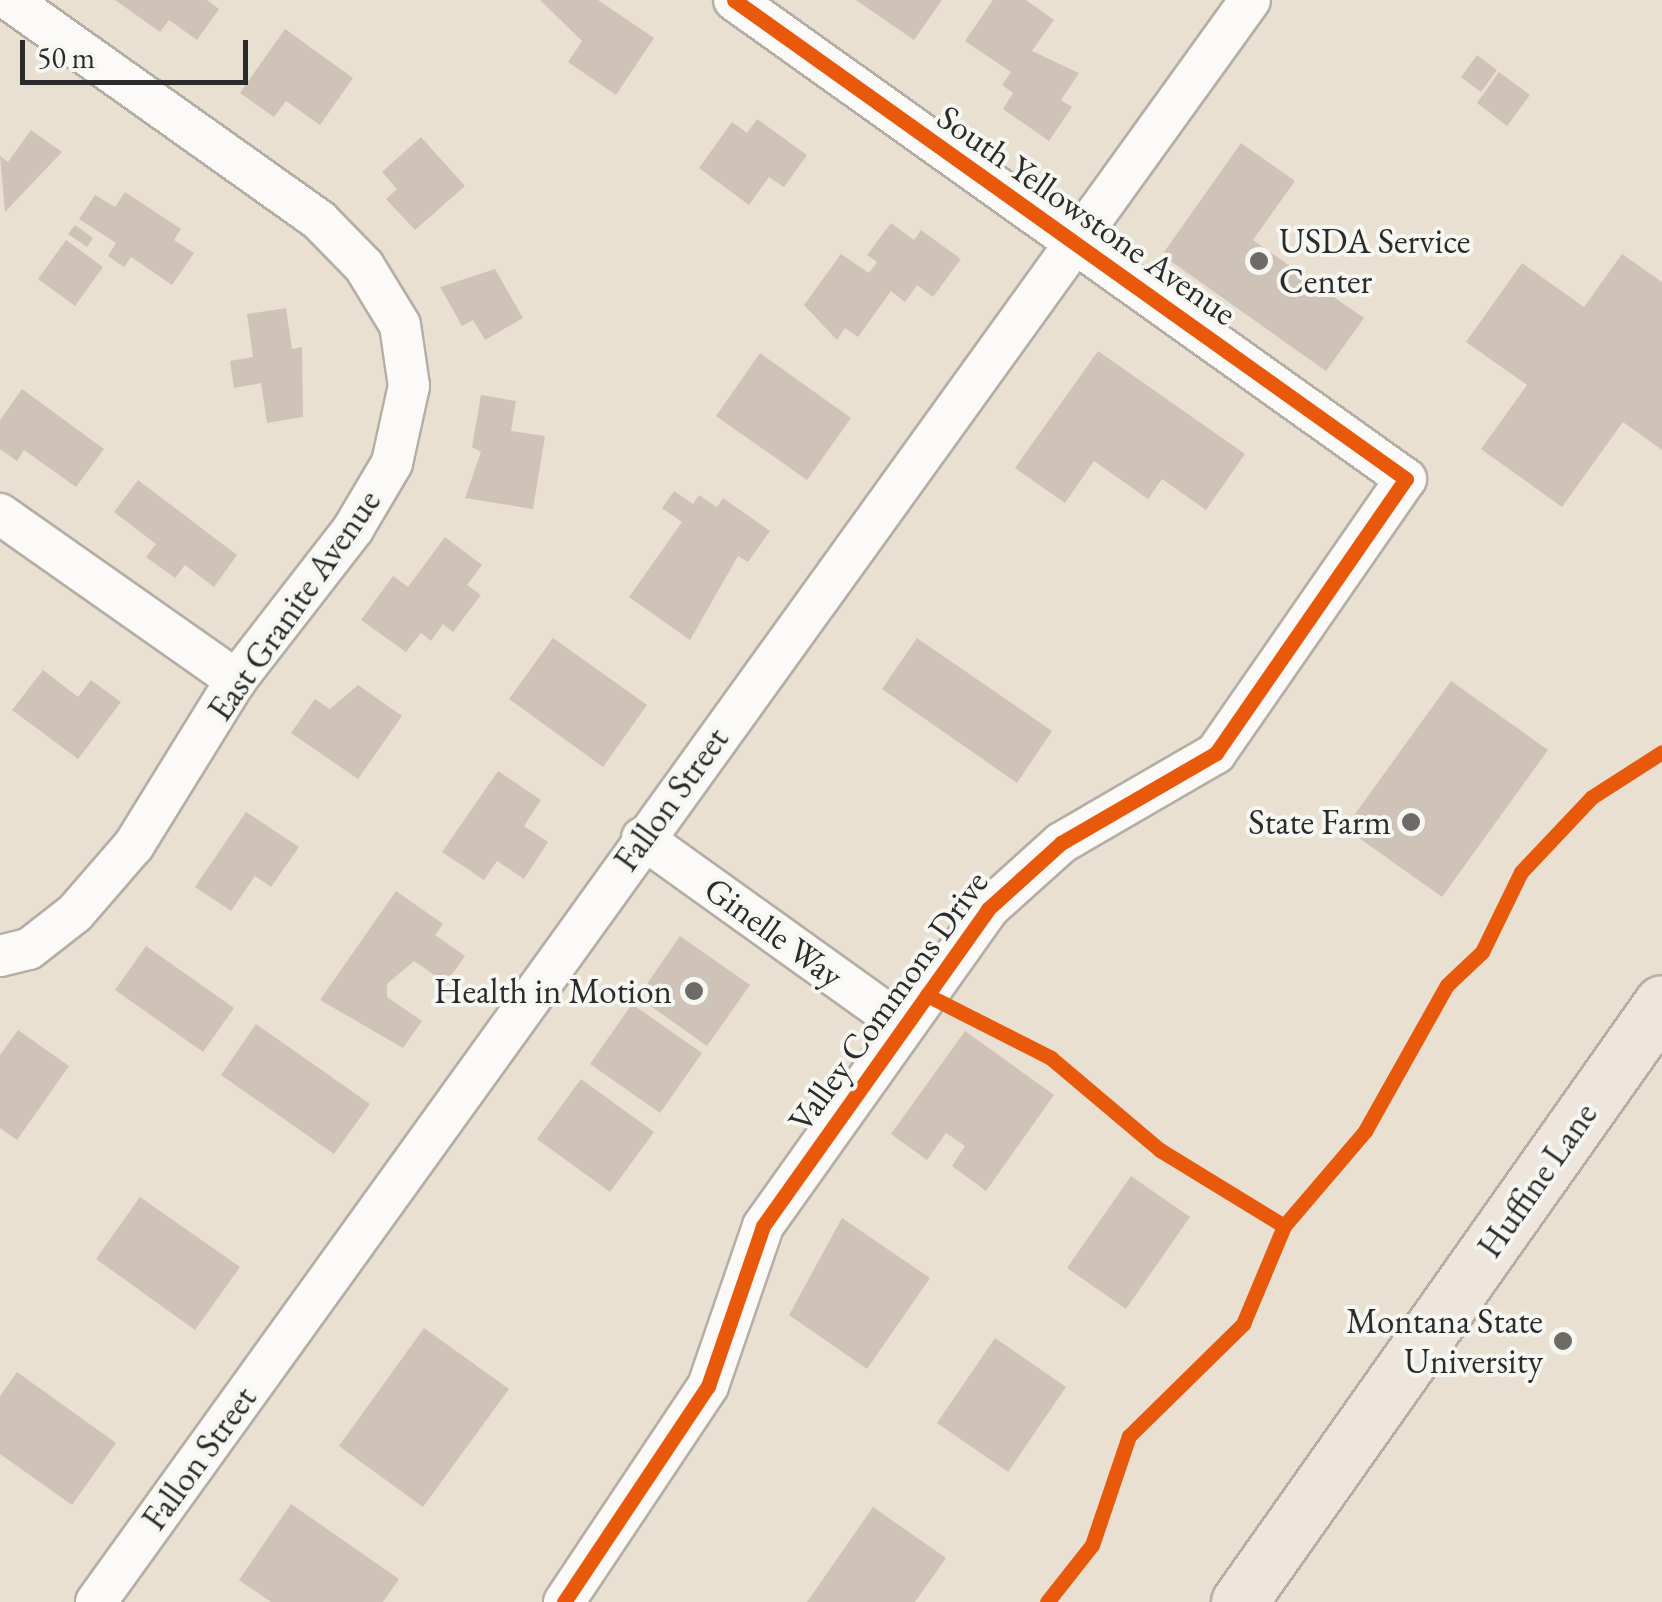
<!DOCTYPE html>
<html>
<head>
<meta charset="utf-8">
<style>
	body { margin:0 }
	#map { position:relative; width:1662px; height:1602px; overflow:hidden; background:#eae0d2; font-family:"EB Garamond",serif }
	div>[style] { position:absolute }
	.building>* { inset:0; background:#cfc2b6 }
	.roads { filter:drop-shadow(2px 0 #b5aea5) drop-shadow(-2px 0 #b5aea5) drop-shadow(0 2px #b5aea5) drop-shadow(0 -2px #b5aea5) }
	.minor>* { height:40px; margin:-20px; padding:0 20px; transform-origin:20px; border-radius:20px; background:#fcfaf8 }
	.highway>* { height:55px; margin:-27.5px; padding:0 27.5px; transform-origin:27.5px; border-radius:27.5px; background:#eee5dd }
	.cycleway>* { height:15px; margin:-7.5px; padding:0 7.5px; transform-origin:7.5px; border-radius:7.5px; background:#e8590c }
	.dots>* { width:28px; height:28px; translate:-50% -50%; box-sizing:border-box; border:5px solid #f6f6f2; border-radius:50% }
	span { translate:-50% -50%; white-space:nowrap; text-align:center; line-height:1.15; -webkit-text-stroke:8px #f6f6f2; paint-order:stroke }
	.street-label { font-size:35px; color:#2b2b2b }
	.poi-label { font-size:35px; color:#2b2b2b }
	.left { translate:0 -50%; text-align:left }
	.right { translate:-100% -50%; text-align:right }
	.scale { position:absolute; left:20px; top:40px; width:228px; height:45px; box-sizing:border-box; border:5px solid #2b2b2b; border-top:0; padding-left:12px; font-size:30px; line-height:35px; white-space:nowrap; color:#2b2b2b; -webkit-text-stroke:8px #f6f6f2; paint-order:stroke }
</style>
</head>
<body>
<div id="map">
	<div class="building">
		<div style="clip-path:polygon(115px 0,207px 0,219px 9px,197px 40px,169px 20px,160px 32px)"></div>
		<div style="clip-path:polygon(540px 0,598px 0,654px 38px,616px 95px,568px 62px,582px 41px)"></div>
		<div style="clip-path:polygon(856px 0,942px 0,914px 40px)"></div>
		<div style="clip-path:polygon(993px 0,1026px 0,1054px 20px,1032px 51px,1079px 73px,1061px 100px,1072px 107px,1049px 141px,1003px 109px,1013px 93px,1002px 85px,1011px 72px,965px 41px)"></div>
		<div style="clip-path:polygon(285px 29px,353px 78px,320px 125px,286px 101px,274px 117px,240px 93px)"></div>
		<div style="clip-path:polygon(1477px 55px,1497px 70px,1481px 92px,1461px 77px)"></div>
		<div style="clip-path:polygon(1499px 72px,1530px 95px,1507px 126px,1477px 103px)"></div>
		<div style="clip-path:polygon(757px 119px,807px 155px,784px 187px,769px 177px,749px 205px,699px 168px,732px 122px,747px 133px)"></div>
		<div style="clip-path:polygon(31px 130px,62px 152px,5px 212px,0 156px,8px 162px)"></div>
		<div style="clip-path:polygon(421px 137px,465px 186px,415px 230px,386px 199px,397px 189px,382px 172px)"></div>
		<div style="clip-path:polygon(1241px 143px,1295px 181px,1253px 240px,1364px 318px,1326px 371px,1162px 255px)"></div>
		<div style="clip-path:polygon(125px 192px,181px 229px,174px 240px,194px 253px,172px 285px,131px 257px,124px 267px,108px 256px,116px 243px,79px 219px,95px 195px,115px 207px)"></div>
		<div style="clip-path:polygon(891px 223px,914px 240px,921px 230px,961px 259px,933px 297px,917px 285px,905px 302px,891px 291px,858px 337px,845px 328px,837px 340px,804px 305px,841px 254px,869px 273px,877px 262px,867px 255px)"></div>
		<div style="clip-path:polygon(75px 225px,93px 238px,87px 247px,68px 234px)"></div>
		<div style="clip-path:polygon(66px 240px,103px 267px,75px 306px,38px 279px)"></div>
		<div style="clip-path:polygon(1622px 254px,1662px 282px,1662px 450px,1623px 422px,1562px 507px,1481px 449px,1527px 385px,1466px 342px,1522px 263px,1584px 307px)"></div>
		<div style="clip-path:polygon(495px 269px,523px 318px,485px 340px,473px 320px,462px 326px,440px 287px)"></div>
		<div style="clip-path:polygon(286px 308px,292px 349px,302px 347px,303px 417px,267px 423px,261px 383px,234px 388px,230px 361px,253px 357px,247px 314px)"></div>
		<div style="clip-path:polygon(1098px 351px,1245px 454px,1206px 510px,1162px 479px,1148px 499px,1094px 461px,1065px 503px,1015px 468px)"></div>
		<div style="clip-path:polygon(760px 353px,851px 418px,807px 480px,716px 416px)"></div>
		<div style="clip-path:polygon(22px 389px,104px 449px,76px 487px,24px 450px,17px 461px,0 449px,0 420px)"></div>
		<div style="clip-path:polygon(481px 395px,516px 401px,511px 431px,545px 436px,533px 509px,465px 498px,481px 452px,472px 447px)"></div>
		<div style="clip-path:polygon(138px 480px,237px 555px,214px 587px,185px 565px,175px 578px,146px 557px,156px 544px,114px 512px)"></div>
		<div style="clip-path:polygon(674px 491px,693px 504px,699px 495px,717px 507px,723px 498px,770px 531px,748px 562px,738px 556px,690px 640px,629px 597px,682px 522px,662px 508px)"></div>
		<div style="clip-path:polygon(445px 537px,482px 565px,467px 585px,481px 595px,453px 632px,443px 624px,431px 641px,421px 633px,406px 652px,361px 620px,393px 576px,408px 587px)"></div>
		<div style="clip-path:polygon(553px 638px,647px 705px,603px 767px,509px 699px)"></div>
		<div style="clip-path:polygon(917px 638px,1052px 731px,1017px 783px,882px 689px)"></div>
		<div style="clip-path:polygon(43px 670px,78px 697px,91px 680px,121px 702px,78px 759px,12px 710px)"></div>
		<div style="clip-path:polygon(1451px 681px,1548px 750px,1442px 897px,1345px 828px)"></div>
		<div style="clip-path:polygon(358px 685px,402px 716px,358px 779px,291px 733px,315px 699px,330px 709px)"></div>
		<div style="clip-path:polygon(498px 771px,541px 800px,524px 826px,548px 842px,524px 879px,497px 861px,484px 880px,442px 852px)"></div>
		<div style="clip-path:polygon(246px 812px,299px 847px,271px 887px,255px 876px,231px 911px,195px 887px)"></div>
		<div style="clip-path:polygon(396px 891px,443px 924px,435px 935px,465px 956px,446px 983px,414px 961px,387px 984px,387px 997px,422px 1021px,403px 1048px,320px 1000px)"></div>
		<div style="clip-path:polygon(680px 936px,750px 985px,707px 1046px,638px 997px)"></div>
		<div style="clip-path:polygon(146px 946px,234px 1008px,203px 1052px,115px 990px)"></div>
		<div style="clip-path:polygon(632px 1004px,702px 1053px,660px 1113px,590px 1064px)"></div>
		<div style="clip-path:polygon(256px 1024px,370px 1104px,334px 1154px,221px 1075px)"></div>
		<div style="clip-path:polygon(18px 1030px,69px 1066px,17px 1140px,0 1128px,0 1055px)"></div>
		<div style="clip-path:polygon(965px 1031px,1054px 1095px,986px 1191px,952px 1166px,965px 1146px,946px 1133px,927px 1160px,891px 1134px)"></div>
		<div style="clip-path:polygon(581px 1079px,654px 1132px,610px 1192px,537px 1139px)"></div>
		<div style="clip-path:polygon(1131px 1176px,1190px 1217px,1126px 1309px,1067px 1268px)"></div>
		<div style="clip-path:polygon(140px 1197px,240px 1267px,195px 1330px,96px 1259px)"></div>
		<div style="clip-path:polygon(842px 1218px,930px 1278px,867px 1369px,789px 1315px)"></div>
		<div style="clip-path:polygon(424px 1328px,509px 1389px,423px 1507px,339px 1446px)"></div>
		<div style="clip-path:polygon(995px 1338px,1066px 1387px,1008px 1472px,937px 1423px)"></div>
		<div style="clip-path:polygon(17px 1372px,116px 1443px,72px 1505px,0 1454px,0 1396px)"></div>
		<div style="clip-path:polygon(291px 1504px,399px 1579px,383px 1602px,271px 1602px,239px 1580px)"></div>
		<div style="clip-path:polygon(873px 1507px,946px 1558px,915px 1602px,807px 1602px)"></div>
	</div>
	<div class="roads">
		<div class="minor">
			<div style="left:0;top:514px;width:289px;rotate:35.1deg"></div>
			<div style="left:642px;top:838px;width:323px;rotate:35.6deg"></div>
			<div style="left:0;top:956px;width:30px;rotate:-14deg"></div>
			<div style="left:29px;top:949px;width:58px;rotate:-38deg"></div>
			<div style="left:75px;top:913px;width:90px;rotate:-49.1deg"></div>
			<div style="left:134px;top:845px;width:194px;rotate:-58.3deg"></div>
			<div style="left:236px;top:680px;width:191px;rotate:-52.2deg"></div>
			<div style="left:353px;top:529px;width:77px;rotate:-59.4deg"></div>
			<div style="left:392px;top:463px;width:79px;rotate:-77.6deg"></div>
			<div style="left:409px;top:386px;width:62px;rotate:-98.4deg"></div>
			<div style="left:400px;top:325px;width:69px;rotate:-121.4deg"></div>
			<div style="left:364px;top:266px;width:64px;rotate:-134.4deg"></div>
			<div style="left:319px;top:220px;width:380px;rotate:-144.6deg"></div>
			<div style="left:96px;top:1602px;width:1974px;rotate:-54.23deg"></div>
			<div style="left:564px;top:1602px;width:260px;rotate:-56.3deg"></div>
			<div style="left:708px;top:1386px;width:169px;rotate:-71deg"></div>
			<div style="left:763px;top:1226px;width:389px;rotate:-54.6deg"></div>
			<div style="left:988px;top:909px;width:98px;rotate:-42.1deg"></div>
			<div style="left:1061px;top:843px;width:179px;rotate:-30.1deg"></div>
			<div style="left:1216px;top:753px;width:333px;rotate:-55.3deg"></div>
			<div style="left:1406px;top:479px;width:825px;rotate:-144.52deg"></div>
		</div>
		<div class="highway">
			<div style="left:1239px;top:1602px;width:733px;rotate:-54.77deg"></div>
		</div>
	</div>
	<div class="cycleway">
		<div style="left:927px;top:995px;width:139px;rotate:26.9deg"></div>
		<div style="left:1051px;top:1058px;width:143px;rotate:40.2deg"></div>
		<div style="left:1160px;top:1150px;width:145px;rotate:31.5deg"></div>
		<div style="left:564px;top:1602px;width:260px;rotate:-56.3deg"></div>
		<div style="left:708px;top:1386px;width:169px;rotate:-71deg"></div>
		<div style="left:763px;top:1226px;width:389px;rotate:-54.6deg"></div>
		<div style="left:988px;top:909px;width:98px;rotate:-42.1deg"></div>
		<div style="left:1061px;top:843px;width:179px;rotate:-30.1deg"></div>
		<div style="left:1216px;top:753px;width:333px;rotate:-55.3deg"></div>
		<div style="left:1406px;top:479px;width:825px;rotate:-144.52deg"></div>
		<div style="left:1047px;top:1602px;width:73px;rotate:-51.7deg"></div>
		<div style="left:1092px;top:1545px;width:115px;rotate:-71.3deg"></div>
		<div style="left:1129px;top:1436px;width:160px;rotate:-44.5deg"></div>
		<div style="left:1243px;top:1324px;width:106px;rotate:-67.3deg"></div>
		<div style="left:1284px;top:1226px;width:125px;rotate:-49.5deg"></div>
		<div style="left:1365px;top:1131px;width:167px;rotate:-60.7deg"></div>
		<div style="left:1447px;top:985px;width:48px;rotate:-43.3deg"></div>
		<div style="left:1482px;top:952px;width:89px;rotate:-64deg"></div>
		<div style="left:1521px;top:872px;width:103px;rotate:-46.6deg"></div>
		<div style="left:1592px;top:797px;width:83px;rotate:-32.7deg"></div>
	</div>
	<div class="dots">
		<div style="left:1259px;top:261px;background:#6e6a65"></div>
		<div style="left:1411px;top:822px;background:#6e6a65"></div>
		<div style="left:694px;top:991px;background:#6e6a65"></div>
		<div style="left:1563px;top:1341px;background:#6e6a65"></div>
	</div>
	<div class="street-label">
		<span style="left:1087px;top:215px;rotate:35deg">South Yellowstone Avenue</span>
		<span style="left:294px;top:605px;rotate:-55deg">East Granite Avenue</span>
		<span style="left:671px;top:799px;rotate:-54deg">Fallon Street</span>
		<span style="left:774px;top:932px;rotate:36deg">Ginelle Way</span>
		<span style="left:888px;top:1001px;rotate:-54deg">Valley Commons Drive</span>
		<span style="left:1537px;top:1180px;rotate:-55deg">Huffine Lane</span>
		<span style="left:199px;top:1458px;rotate:-54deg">Fallon Street</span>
	</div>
	<div class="poi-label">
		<span class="left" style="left:1279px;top:261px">USDA Service<br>Center</span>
		<span class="right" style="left:1391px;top:822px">State Farm</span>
		<span class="right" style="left:672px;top:991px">Health in Motion</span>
		<span class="right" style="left:1543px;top:1341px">Montana State<br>University</span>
	</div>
	<div class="scale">50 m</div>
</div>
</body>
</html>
